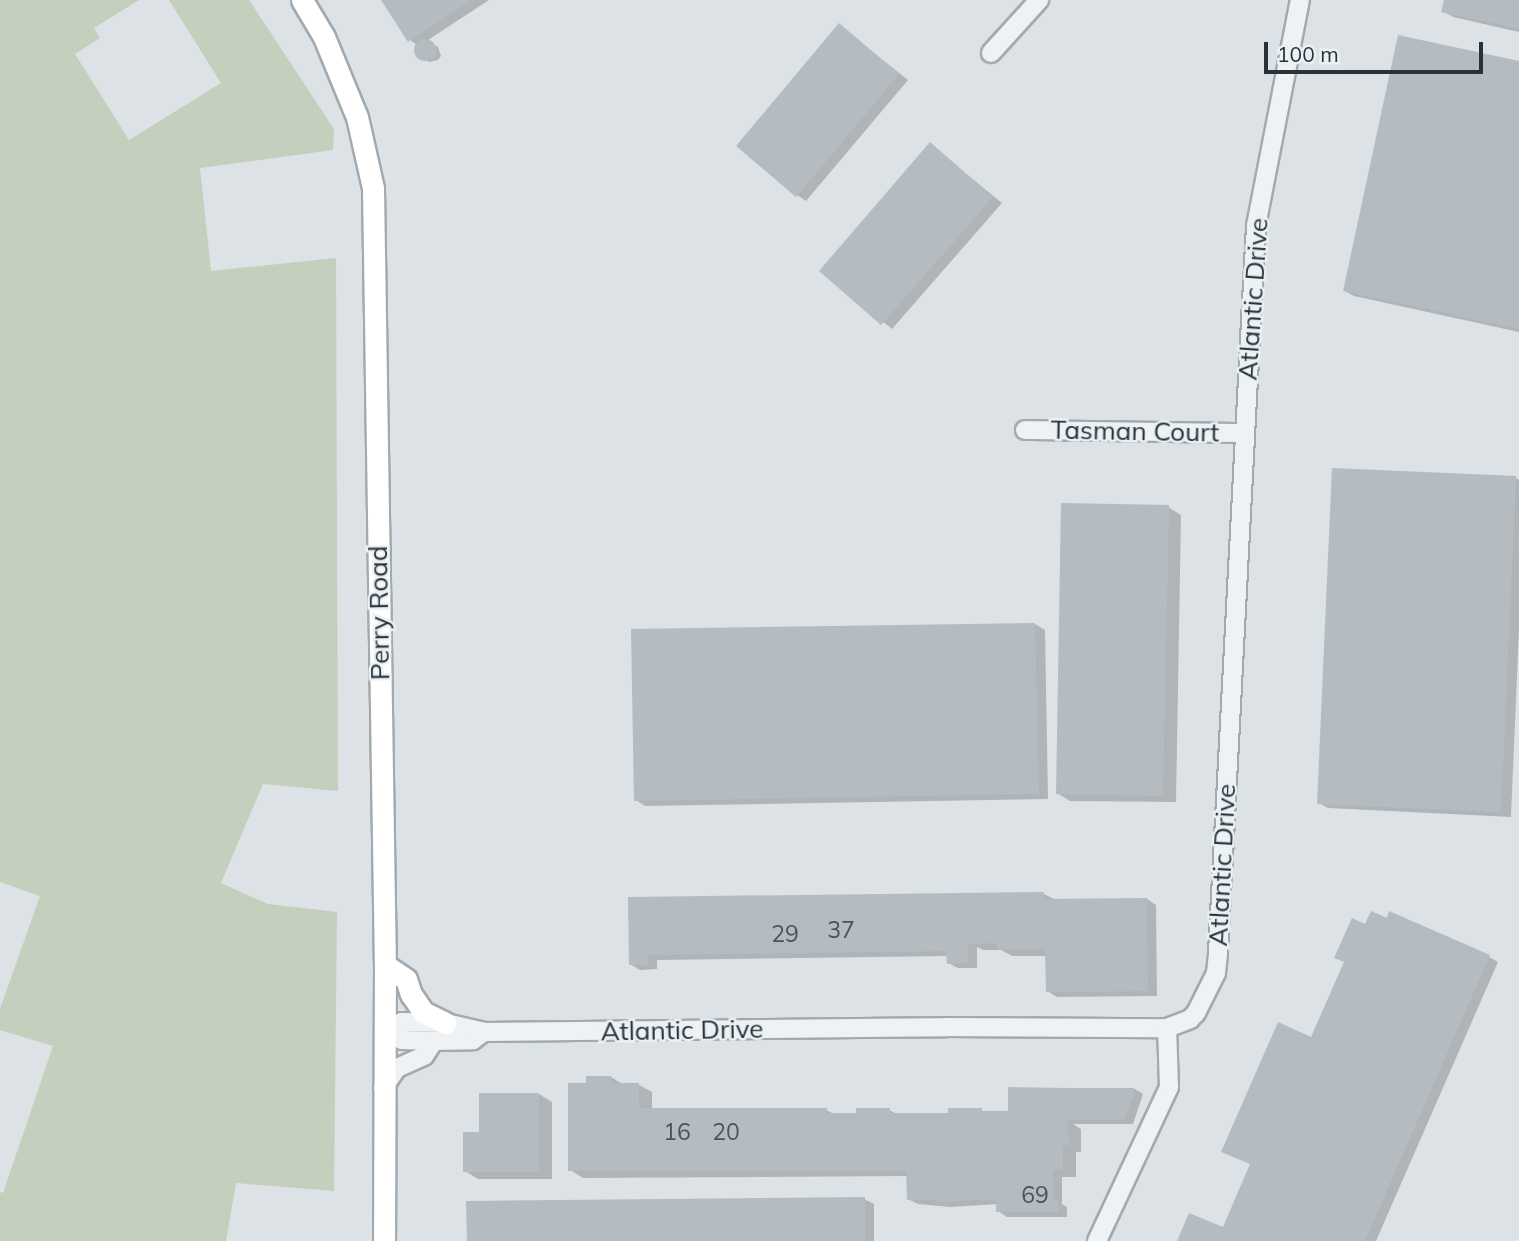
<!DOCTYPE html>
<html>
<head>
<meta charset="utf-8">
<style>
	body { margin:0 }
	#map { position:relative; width:1519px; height:1241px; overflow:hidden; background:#dce2e5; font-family:Mulish,sans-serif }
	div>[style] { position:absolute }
	.green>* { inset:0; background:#c5cfbe }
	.shadow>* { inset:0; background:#0003 }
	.building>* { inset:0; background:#b4bcc2 }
	.round { border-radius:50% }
	.roads { filter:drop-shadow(2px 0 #a2aaaf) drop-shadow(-2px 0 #a2aaaf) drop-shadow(0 2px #a2aaaf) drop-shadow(0 -2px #a2aaaf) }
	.minor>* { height:18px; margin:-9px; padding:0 9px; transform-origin:9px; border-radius:9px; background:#eef2f4 }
	.major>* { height:21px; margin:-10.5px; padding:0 10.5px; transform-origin:10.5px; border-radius:10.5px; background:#fff }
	span { translate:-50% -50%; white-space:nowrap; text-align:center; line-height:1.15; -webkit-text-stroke:5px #ebf0f3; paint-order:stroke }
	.number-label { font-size:23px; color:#4a545d }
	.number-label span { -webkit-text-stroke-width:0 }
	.street-label { font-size:26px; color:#27323b }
	.scale { position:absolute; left:1264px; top:42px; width:219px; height:32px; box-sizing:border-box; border:4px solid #27323b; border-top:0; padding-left:9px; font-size:21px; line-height:24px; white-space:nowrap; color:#27323b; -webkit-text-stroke:5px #ebf0f3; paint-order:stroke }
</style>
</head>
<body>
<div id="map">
	<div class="green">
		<div style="clip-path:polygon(0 0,139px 0,94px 28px,100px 38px,75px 54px,129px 140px,221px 83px,169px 0,249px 0,334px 129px,333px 150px,200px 168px,211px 271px,336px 258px,338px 791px,263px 784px,221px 883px,268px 904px,337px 912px,334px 1191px,236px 1183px,226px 1241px,0 1241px,0 1192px,3px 1193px,53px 1046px,0 1030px,0 1009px,40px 896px,0 882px)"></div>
	</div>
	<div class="shadow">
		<div style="clip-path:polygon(383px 0,489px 0,425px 42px,438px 47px,441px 56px,438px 60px,429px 62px,418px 54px,419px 46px,410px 40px)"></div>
		<div style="clip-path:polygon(1446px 0,1519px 0,1519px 32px,1453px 17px,1443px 11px)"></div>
		<div style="clip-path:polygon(840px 26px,908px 80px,806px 201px,797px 195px)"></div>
		<div style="clip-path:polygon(1519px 63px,1519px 332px,1354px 296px,1345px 291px)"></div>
		<div style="clip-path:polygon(931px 145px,1002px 203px,892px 329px,821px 270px)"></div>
		<div style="clip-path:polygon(1516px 478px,1519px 480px,1519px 628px,1511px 817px,1328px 808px,1319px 803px)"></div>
		<div style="clip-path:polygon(1168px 507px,1181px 515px,1176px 802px,1070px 801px,1057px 793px)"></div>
		<div style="clip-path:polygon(1035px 624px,1045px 630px,1048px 799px,645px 806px,636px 800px)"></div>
		<div style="clip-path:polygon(1044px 894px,1056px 900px,1147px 899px,1156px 905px,1157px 996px,1057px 997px,1047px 991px,1047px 956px,1012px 956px,1001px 950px,983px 950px,977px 947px,977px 968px,958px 968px,948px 963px,948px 956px,657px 960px,657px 969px,640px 970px,630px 964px,629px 899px)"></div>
		<div style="clip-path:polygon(1489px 957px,1498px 962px,1376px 1241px,1178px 1241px,1224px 1229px,1312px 1039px)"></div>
		<div style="clip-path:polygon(611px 1077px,624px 1085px,639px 1085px,652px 1092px,652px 1110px,826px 1110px,834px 1114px,858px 1114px,889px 1110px,899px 1115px,1010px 1113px,1010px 1089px,1133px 1088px,1143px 1094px,1133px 1124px,1073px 1124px,1081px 1129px,1081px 1152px,1076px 1152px,1076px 1177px,1062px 1177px,1062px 1204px,1067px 1207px,1067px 1217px,1007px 1217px,998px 1211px,998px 1204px,950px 1207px,918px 1204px,908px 1199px,908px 1176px,583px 1178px,570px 1170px,588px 1085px)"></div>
		<div style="clip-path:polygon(539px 1094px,552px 1102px,552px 1179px,478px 1179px,465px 1171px,481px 1133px)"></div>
		<div style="clip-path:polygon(864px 1199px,874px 1204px,874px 1241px,469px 1241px)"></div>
	</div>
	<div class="building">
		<div style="clip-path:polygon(381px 0,472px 0,408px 42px)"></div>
		<div style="clip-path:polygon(1444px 0,1519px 0,1519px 29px,1441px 12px)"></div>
		<div style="clip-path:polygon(839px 23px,899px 74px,796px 197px,736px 146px)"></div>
		<div style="clip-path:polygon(1398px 35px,1519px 61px,1519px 329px,1343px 291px)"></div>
		<div class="round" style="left:414px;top:39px;width:22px;height:22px"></div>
		<div style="clip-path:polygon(930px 142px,993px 197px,881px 325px,819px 271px)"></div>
		<div style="clip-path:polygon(1332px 468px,1516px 476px,1501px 812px,1317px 804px)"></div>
		<div style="clip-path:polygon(1061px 503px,1169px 505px,1163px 796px,1056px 794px)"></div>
		<div style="clip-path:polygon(1035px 623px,1039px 794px,634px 801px,631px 629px)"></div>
		<div style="clip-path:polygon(1044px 892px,1044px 899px,1147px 898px,1148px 991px,1046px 992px,1045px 949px,997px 950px,997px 943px,968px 944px,968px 963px,947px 964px,946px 951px,647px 955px,648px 965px,629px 965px,628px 897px)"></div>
		<div style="clip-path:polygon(1371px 911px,1387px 918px,1389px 911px,1490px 955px,1365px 1241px,1177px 1241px,1189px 1213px,1223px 1227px,1250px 1164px,1221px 1152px,1278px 1022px,1311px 1037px,1344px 962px,1334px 958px,1352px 918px,1365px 924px)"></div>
		<div style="clip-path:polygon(586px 1076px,611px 1076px,611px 1083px,639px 1083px,639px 1108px,827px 1108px,827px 1113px,856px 1113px,856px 1108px,890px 1108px,890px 1113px,948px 1113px,948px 1108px,982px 1108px,982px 1111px,1008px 1111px,1008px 1087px,1136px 1089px,1124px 1120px,1068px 1120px,1069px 1145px,1063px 1145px,1063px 1170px,1053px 1170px,1053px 1200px,1058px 1200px,1058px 1212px,996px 1212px,996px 1199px,938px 1202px,938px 1200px,907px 1200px,906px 1171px,568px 1171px,568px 1083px,586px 1083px)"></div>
		<div style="clip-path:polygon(479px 1093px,539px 1093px,539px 1172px,463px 1172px,463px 1132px,479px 1132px)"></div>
		<div style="clip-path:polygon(865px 1197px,865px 1241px,467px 1241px,466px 1201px)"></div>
	</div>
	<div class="roads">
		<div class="minor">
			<div style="left:991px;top:53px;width:72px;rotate:-47.8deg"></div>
			<div style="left:1025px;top:430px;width:220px;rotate:0.8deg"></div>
			<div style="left:384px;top:1031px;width:20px;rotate:-27deg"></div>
			<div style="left:402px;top:1022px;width:44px;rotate:1.3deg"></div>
			<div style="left:446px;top:1023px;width:39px;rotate:13deg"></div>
			<div style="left:484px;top:1032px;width:462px;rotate:-0.6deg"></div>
			<div style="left:946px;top:1027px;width:221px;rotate:0.3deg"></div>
			<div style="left:1167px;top:1028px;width:25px;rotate:-21deg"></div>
			<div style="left:1190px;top:1019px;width:8px;rotate:-45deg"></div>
			<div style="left:1196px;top:1013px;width:45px;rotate:-63.4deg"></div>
			<div style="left:1216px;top:973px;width:20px;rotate:-84deg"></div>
			<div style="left:1218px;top:953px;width:728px;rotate:-87.01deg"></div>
			<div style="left:1256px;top:226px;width:230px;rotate:-79deg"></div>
			<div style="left:384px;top:1031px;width:20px;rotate:27deg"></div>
			<div style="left:402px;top:1040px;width:32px;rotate:2deg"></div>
			<div style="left:434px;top:1041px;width:39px;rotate:-1deg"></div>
			<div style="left:473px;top:1040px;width:14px;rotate:-36deg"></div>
			<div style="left:383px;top:1088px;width:24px;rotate:-55deg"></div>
			<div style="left:397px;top:1068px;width:30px;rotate:-24deg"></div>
			<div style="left:424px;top:1056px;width:18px;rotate:-56deg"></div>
			<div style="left:1097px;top:1241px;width:170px;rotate:-64.9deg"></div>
			<div style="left:1169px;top:1087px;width:59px;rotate:-91.9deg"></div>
		</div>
		<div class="major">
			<div style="left:302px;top:0;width:43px;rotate:59.3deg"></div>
			<div style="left:324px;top:37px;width:87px;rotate:67.6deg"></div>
			<div style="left:357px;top:117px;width:73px;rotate:77.3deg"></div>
			<div style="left:373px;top:188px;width:777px;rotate:89.12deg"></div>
			<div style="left:385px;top:965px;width:276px;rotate:90.2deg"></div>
			<div style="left:385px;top:965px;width:25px;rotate:34deg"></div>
			<div style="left:406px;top:979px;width:16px;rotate:72deg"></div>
			<div style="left:411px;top:994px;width:22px;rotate:56deg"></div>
			<div style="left:423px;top:1012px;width:25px;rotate:26deg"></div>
		</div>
	</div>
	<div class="number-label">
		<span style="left:841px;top:930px">37</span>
		<span style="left:785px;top:934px">29</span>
		<span style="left:677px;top:1132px">16</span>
		<span style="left:726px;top:1132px">20</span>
		<span style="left:1035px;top:1195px">69</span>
	</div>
	<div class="street-label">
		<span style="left:1253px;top:299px;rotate:-86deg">Atlantic Drive</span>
		<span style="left:1135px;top:431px;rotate:1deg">Tasman Court</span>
		<span style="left:379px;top:613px;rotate:-91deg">Perry Road</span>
		<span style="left:1222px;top:865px;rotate:-87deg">Atlantic Drive</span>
		<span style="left:682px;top:1030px;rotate:-1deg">Atlantic Drive</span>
	</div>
	<div class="scale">100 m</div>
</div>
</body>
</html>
